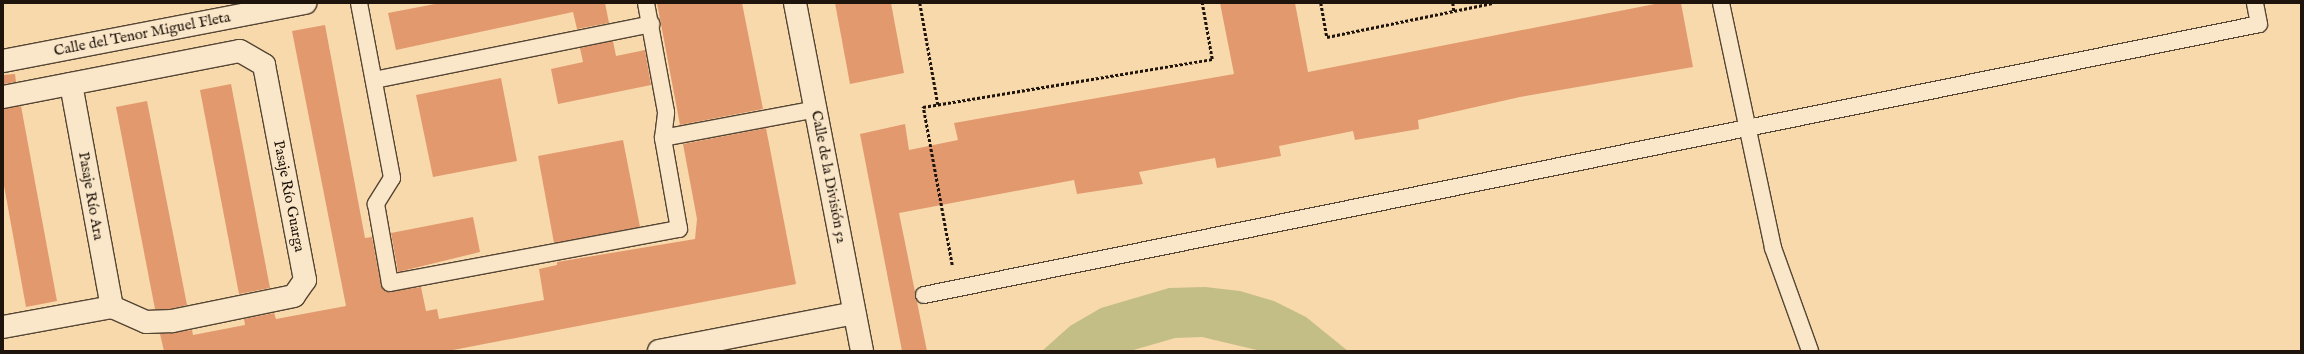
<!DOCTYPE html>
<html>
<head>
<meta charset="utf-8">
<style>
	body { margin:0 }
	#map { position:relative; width:2304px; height:354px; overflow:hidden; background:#f8d9ab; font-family:"IM FELL English",serif }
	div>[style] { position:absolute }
	.green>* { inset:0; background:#c3be85 }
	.building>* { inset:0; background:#e2996e }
	.path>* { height:2.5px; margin-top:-1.25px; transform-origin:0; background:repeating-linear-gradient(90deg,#1e140c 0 3px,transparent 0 5px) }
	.roads { filter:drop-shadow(1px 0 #544534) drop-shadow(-1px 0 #544534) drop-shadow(0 1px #544534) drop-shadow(0 -1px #544534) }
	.service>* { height:16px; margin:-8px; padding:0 8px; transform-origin:8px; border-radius:8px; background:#fae6c8 }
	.minor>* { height:22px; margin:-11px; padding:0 11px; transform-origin:11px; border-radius:11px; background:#fae6c8 }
	.secondary>* { height:22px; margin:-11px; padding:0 11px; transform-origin:11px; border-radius:11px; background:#fae6c8 }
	span { translate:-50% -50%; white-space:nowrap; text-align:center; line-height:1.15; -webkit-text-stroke:3px #fae6c8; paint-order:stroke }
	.street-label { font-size:15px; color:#1e140c }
	.frame { position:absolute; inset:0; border:4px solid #1e140c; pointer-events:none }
</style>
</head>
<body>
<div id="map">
	<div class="green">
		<div style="clip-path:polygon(1205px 287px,1240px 291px,1274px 301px,1306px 317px,1348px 351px,1261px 351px,1202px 337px,1175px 338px,1130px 351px,1042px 351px,1070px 326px,1101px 308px,1169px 288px)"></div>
	</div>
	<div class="building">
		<div style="clip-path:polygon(440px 3px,605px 3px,609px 23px,577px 29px,573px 12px,396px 50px,388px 13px)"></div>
		<div style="clip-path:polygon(657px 3px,742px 3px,763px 109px,680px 125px)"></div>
		<div style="clip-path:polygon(835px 3px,891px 3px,904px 73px,850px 84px)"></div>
		<div style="clip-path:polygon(1220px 3px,1295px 3px,1308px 72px,1660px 3px,1681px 3px,1693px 67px,1520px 97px,1418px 120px,1419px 129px,1355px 140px,1353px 131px,1279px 146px,1281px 156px,1217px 168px,1215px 158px,1139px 172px,1143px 184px,1077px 194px,1074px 180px,899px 213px,927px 351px,902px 351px,860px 134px,905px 124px,909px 150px,958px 140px,954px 123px,1234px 74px)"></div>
		<div style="clip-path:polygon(325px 25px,365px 238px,372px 237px,381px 285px,386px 292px,421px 287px,426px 311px,437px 309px,439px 319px,544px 300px,539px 269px,557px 265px,557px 262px,695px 239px,697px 219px,683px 144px,766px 128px,796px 284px,448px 351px,164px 351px,160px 334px,192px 330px,193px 335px,245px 325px,244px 319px,274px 313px,276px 319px,346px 306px,292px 31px)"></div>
		<div style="clip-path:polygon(613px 41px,616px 56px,645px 50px,651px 85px,558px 104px,551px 69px,583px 62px,580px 48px)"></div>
		<div style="clip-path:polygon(15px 74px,16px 82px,3px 84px,3px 75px)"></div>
		<div style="clip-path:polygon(501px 78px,517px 161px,433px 177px,416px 95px)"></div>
		<div style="clip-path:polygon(231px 84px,270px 288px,239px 294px,200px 90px)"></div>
		<div style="clip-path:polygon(147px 101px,187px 305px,170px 309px,155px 309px,116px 107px)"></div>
		<div style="clip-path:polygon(21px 106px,57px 301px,26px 307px,3px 180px,3px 109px)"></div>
		<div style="clip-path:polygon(623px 140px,640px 227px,554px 243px,538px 156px)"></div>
		<div style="clip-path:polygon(473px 217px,480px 252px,398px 272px,391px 233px)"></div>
	</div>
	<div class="path">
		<div style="left:920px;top:3px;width:103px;rotate:79.9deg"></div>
		<div style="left:1321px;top:3px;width:35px;rotate:80deg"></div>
		<div style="left:1327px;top:37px;width:169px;rotate:-11.6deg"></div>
		<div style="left:1453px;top:3px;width:8px;rotate:83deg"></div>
		<div style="left:952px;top:265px;width:161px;rotate:-100.4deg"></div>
		<div style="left:923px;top:107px;width:293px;rotate:-9.4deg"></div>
		<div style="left:1212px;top:59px;width:57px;rotate:-100.1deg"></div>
	</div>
	<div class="roads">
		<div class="service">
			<div style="left:359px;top:3px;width:178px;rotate:79.3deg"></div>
			<div style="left:392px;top:178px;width:31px;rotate:122deg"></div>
			<div style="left:376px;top:204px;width:80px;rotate:80deg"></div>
			<div style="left:390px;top:283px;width:294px;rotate:-10.6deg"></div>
			<div style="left:679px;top:229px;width:92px;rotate:-100deg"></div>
			<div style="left:663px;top:138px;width:26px;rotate:-83deg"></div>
			<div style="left:666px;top:112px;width:111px;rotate:-100.4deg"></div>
			<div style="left:1721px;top:3px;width:250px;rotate:78deg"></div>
			<div style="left:1773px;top:248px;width:109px;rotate:70.2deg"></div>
			<div style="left:374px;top:80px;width:283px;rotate:-11.4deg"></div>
			<div style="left:663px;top:138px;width:156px;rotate:-10.7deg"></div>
			<div style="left:924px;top:295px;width:1362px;rotate:-11.47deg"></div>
			<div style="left:2259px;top:24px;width:21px;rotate:-101deg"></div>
		</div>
		<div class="minor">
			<div style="left:3px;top:61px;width:308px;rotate:-10.9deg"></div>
			<div style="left:71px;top:84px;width:227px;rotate:79.6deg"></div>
			<div style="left:3px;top:97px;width:241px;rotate:-11deg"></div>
			<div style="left:240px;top:51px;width:28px;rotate:30deg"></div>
			<div style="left:264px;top:65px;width:219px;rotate:79.2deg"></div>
			<div style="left:305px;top:280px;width:19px;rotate:125deg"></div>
			<div style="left:294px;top:296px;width:125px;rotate:168.4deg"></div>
			<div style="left:172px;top:321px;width:26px;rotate:178deg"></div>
			<div style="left:146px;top:322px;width:37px;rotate:-156deg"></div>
			<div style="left:112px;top:307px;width:111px;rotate:169.6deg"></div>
			<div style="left:659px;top:351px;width:199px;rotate:-11deg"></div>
		</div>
		<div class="secondary">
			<div style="left:795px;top:3px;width:354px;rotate:79.1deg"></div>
		</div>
	</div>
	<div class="street-label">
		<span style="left:142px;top:34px;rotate:-11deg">Calle del Tenor Miguel Fleta</span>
		<span style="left:829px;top:177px;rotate:79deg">Calle de la División 52</span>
		<span style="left:91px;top:196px;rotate:80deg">Pasaje Río Ara</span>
		<span style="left:289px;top:196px;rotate:79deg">Pasaje Río Guarga</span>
	</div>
	<div class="frame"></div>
</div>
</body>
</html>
